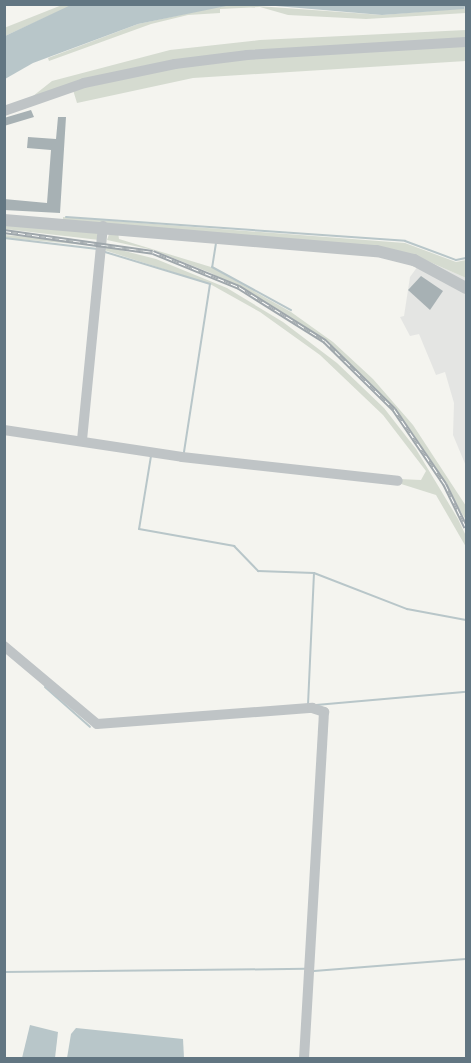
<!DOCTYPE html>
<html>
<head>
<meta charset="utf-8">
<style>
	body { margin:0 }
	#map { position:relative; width:471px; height:1063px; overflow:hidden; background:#f4f4ef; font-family:"Golos Text",sans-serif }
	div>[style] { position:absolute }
	.built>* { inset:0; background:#e4e5e3 }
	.green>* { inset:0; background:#d5dbd0 }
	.water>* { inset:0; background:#b8c6c9 }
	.stream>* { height:2px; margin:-1px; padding:0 1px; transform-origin:1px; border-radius:1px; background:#b8c6c9 }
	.building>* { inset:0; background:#a7b1b4 }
	.minor>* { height:10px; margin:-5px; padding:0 5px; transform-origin:5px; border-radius:5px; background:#bfc4c6 }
	.tertiary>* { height:12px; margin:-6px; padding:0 6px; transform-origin:6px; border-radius:6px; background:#bfc4c6 }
	.rail>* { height:4.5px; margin-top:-2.25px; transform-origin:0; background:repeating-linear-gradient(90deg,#fff 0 7px,#9fa7ac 0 14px); box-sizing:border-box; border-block:2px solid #9fa7ac }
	span { translate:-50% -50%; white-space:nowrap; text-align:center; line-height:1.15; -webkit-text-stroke:6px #fff; paint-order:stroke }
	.frame { position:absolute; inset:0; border:6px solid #627682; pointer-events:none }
</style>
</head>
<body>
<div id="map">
	<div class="built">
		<div style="clip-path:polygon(423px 259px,466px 278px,466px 466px,453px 435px,454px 403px,445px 372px,436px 375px,419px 334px,410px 336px,400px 317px,404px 316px,410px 277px)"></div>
	</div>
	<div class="green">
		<div style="clip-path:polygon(231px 4px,382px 15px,466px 8px,466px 13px,366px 19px,288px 15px,260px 7px,220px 9px,220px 13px,188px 15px,151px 24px,49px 61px,48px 58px,138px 24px)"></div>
		<div style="clip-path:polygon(62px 5px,73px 5px,5px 36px,4px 28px)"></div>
		<div style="clip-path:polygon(466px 30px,466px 40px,246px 53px,28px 100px,52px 81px,170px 50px,260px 40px)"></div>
		<div style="clip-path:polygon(466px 44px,466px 61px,193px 78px,77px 103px,73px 90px,204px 62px)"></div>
		<div style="clip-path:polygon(63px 217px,405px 243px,456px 262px,466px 260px,466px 278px,423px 259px,63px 221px)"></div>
		<div style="clip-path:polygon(4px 224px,97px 232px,99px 240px,5px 229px)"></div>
		<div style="clip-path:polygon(118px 232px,119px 239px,211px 267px,291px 312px,333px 342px,373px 379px,413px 425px,466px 506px,466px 520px,411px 431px,368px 382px,324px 343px,283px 313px,211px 273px,153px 250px,107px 240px,109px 234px)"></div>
		<div style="clip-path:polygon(4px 235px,75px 241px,99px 246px,5px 238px)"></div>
		<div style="clip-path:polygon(105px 246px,156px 259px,227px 288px,283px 322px,337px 363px,384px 408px,416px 449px,458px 519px,466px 536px,466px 547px,436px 495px,398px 483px,399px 479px,421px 480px,426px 471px,383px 415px,320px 355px,260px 312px,210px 284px,104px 250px)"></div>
	</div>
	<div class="water">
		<div style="clip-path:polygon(73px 4px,231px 4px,231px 5px,138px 24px,33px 63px,5px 79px,5px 36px)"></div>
		<div style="clip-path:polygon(466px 4px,464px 9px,382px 15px,264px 5px)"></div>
		<div style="clip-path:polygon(30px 1025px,58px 1032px,55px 1058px,22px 1058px)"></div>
		<div style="clip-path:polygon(76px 1028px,183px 1039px,184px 1058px,67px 1058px,71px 1034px)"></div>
	</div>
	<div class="stream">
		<div style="left:66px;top:217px;width:340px;rotate:4deg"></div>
		<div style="left:405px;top:241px;width:54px;rotate:20.4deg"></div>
		<div style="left:456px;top:260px;width:10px;rotate:-11deg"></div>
		<div style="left:4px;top:238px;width:94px;rotate:6.7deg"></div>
		<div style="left:216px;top:243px;width:24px;rotate:99deg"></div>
		<div style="left:212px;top:267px;width:90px;rotate:28.6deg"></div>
		<div style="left:105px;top:252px;width:110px;rotate:16.9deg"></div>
		<div style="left:210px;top:284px;width:170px;rotate:98.8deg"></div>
		<div style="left:151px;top:456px;width:74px;rotate:99.3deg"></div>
		<div style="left:139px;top:529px;width:97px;rotate:10.1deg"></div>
		<div style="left:234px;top:546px;width:35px;rotate:46deg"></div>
		<div style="left:258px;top:571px;width:56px;rotate:2deg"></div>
		<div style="left:314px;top:573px;width:100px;rotate:21.2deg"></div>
		<div style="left:407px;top:609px;width:60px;rotate:10.6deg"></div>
		<div style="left:45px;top:687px;width:60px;rotate:41.6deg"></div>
		<div style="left:308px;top:705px;width:132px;rotate:-87.4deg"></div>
		<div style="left:316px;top:705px;width:151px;rotate:-5deg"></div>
		<div style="left:314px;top:971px;width:152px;rotate:-4.5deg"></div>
		<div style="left:4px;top:972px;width:301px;rotate:-0.6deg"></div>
	</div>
	<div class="building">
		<div style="clip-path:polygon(31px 110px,34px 117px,4px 126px,4px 118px)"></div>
		<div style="clip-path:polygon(58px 117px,66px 117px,60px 213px,4px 210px,4px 199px,47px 203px,51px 150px,27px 148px,28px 137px,56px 139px)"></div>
		<div style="clip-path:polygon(421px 276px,443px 291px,430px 310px,408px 290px)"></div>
	</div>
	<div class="minor">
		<div style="left:4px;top:111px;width:85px;rotate:-19.3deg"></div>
		<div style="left:84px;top:83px;width:93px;rotate:-11.8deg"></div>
		<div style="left:175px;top:64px;width:73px;rotate:-7.1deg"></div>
		<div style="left:247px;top:55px;width:219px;rotate:-3.4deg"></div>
		<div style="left:4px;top:430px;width:180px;rotate:8.6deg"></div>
		<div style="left:182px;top:457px;width:217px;rotate:6.3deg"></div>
		<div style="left:82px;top:440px;width:215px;rotate:-84.4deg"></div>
		<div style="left:4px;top:646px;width:121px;rotate:40deg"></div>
		<div style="left:97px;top:724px;width:216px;rotate:-4.3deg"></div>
		<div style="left:312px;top:708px;width:13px;rotate:18deg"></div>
		<div style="left:324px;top:712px;width:347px;rotate:93.3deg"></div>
	</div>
	<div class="tertiary">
		<div style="left:4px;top:220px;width:374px;rotate:4.8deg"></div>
		<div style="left:377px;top:251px;width:38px;rotate:14deg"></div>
		<div style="left:414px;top:260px;width:59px;rotate:28.3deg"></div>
	</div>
	<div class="rail">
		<div style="left:4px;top:231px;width:150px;rotate:8deg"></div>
		<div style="left:153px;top:252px;width:93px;rotate:22.1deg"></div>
		<div style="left:239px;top:287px;width:102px;rotate:32.1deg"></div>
		<div style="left:325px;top:341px;width:97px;rotate:44.6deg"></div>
		<div style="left:394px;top:409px;width:91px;rotate:55.8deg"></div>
		<div style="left:445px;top:484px;width:48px;rotate:64deg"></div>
	</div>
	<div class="frame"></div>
</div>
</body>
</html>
